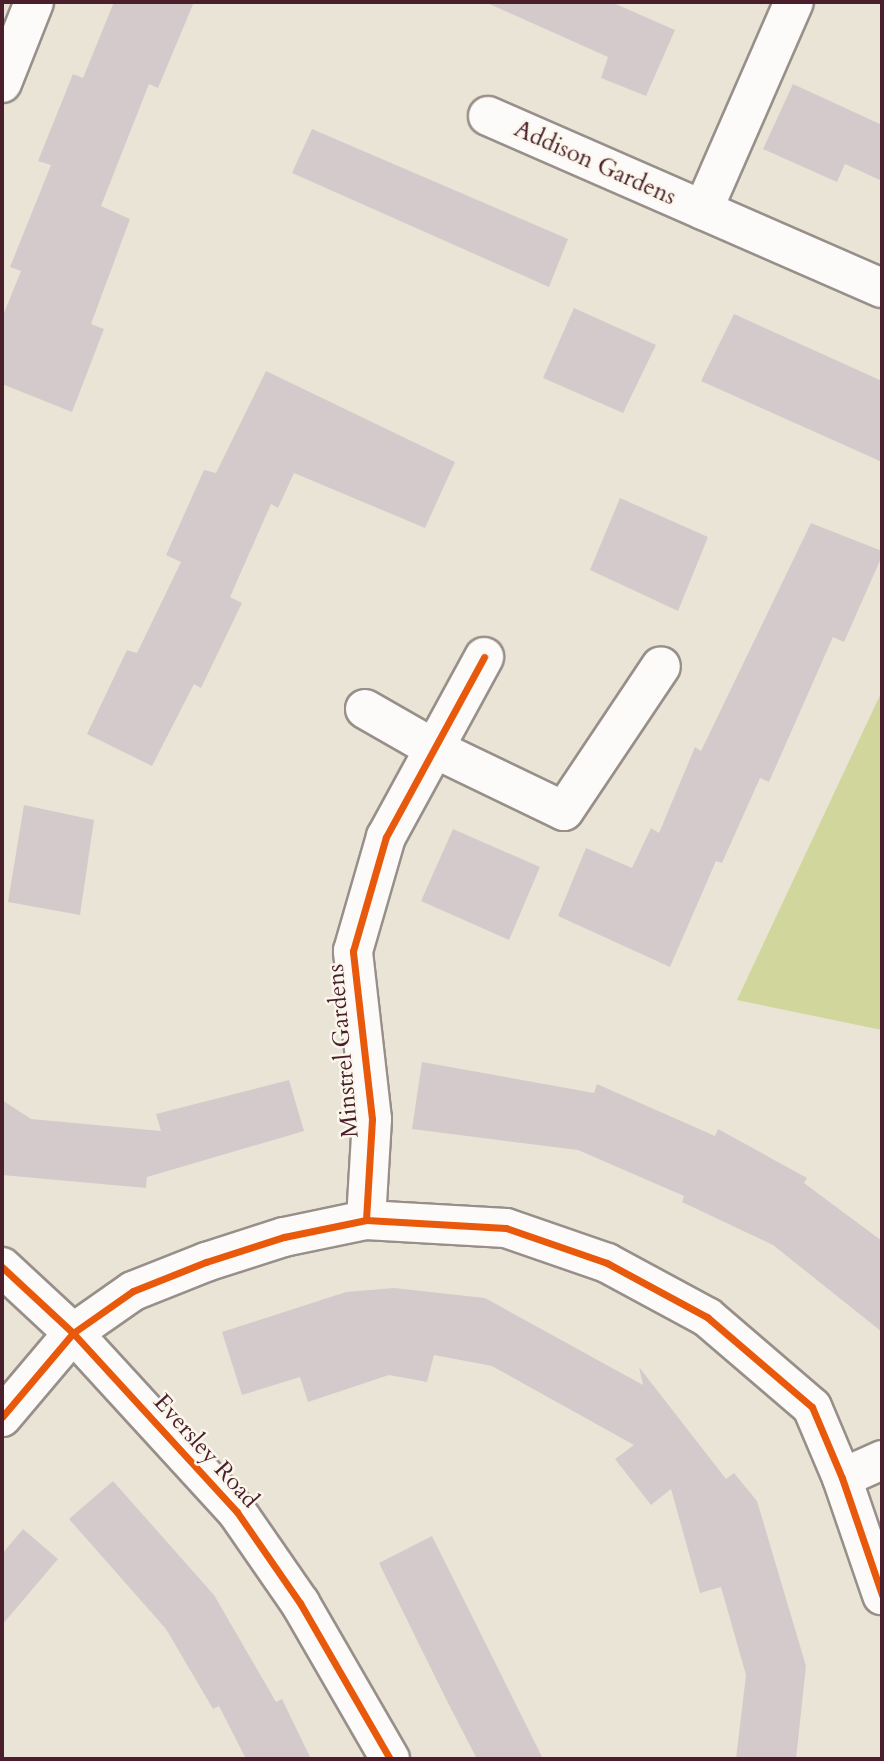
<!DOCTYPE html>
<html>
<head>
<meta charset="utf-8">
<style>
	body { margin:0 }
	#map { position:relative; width:884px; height:1761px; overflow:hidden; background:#eae4d6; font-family:Cardo,serif }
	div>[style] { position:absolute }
	.green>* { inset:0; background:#d0d69c }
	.building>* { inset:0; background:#d4cacc }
	.roads { filter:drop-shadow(2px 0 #998f8a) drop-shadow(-2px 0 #998f8a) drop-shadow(0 2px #998f8a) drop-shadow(0 -2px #998f8a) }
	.minor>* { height:38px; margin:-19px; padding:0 19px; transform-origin:19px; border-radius:19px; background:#fcfbf9 }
	.cycleway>* { height:7px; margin:-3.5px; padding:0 3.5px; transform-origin:3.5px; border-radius:3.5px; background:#e8590c }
	span { translate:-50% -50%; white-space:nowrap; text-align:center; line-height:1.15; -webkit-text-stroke:5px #fbf7ec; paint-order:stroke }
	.street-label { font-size:24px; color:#4a1f2b }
	.frame { position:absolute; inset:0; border:4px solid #4a1f2b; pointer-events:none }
</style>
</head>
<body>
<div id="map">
	<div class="green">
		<div style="clip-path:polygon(882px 691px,882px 1030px,737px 1000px)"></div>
	</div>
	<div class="building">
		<div style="clip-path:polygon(114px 2px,194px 2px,158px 88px,149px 84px,101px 206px,130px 219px,91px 324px,104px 329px,72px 412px,2px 384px,2px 318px,21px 271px,10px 267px,51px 165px,38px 161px,73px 74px,83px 78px)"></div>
		<div style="clip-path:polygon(485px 2px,611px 2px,675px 30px,646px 96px,601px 78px,608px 57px)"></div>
		<div style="clip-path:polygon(793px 84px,882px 125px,882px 181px,845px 164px,837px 182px,763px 149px)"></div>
		<div style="clip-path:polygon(312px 129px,568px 239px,549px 287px,292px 173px)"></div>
		<div style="clip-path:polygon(574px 308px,656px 345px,623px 413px,543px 378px)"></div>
		<div style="clip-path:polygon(734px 314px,882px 381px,882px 462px,701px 381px)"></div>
		<div style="clip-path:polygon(266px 371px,455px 462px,425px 528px,294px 473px,278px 508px,271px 504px,230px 597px,242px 603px,201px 688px,194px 684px,152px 766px,87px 734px,127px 650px,137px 653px,181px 562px,166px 555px,204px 470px,216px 473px)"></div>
		<div style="clip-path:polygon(620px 498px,708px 537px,678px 611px,590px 570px)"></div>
		<div style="clip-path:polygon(811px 523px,882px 551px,882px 556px,844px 642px,833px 637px,769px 782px,760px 778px,722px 863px,716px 861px,670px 967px,558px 916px,586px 848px,632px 868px,651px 828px,659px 833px,695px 747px,701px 751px)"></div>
		<div style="clip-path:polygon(24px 805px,94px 820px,80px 915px,8px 902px)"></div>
		<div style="clip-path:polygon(453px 829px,540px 867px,509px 940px,421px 901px)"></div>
		<div style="clip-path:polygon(422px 1062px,594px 1093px,597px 1084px,715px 1136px,718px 1129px,807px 1178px,804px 1183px,882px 1241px,882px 1332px,773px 1245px,682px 1202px,684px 1196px,578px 1150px,412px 1129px)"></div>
		<div style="clip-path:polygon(289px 1080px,304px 1131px,147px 1177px,146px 1188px,2px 1175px,2px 1100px,31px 1119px,161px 1131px,156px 1114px)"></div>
		<div style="clip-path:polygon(394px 1288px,485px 1298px,643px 1385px,639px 1367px,726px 1479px,734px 1473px,757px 1501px,806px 1666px,796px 1759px,736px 1759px,746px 1675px,721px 1587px,700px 1593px,671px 1489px,651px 1505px,615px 1459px,634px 1445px,492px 1366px,434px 1355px,427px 1382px,389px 1375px,308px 1402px,300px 1377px,242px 1395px,222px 1332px,346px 1292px)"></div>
		<div style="clip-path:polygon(113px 1481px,214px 1595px,276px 1702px,282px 1699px,311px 1759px,246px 1759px,219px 1706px,213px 1709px,166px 1629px,69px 1519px)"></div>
		<div style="clip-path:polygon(23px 1529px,58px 1559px,2px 1625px,2px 1554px)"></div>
		<div style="clip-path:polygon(432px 1536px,457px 1586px,543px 1759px,477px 1759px,447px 1701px,379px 1563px)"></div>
	</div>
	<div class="roads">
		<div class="minor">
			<div style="left:2px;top:83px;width:87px;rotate:-68.4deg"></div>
			<div style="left:488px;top:116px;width:430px;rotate:23.6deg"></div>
			<div style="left:703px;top:210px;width:227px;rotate:-66.4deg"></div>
			<div style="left:365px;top:709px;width:78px;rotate:29.8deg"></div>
			<div style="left:433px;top:748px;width:145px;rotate:25.7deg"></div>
			<div style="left:564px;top:811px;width:174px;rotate:-56.2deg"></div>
			<div style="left:366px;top:1220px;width:101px;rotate:-86.6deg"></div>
			<div style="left:372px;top:1119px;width:169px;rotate:-96.5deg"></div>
			<div style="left:353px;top:951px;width:119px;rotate:-73.9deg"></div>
			<div style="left:386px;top:837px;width:205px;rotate:-61.4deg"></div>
			<div style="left:2px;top:1267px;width:97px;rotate:42.9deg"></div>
			<div style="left:73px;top:1333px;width:243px;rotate:47.5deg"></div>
			<div style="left:237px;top:1512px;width:111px;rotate:55.3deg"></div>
			<div style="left:300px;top:1603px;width:180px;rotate:60deg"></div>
			<div style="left:2px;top:1417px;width:110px;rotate:-49.8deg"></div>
			<div style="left:73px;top:1333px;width:73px;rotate:-35deg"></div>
			<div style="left:133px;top:1291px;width:79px;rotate:-21.7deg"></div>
			<div style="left:206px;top:1262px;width:82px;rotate:-17.8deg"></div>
			<div style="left:284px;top:1237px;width:84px;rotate:-11.7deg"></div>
			<div style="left:366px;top:1220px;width:140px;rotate:3.3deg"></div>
			<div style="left:506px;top:1228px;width:107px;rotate:19.1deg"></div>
			<div style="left:607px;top:1263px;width:114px;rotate:28.4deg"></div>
			<div style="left:707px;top:1317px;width:138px;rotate:40.6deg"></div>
			<div style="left:812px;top:1407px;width:77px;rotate:67.1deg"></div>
			<div style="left:842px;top:1478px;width:124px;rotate:71.1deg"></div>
			<div style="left:842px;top:1478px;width:44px;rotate:-24.2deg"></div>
		</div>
	</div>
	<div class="cycleway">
		<div style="left:366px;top:1220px;width:101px;rotate:-86.6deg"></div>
		<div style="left:372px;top:1119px;width:169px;rotate:-96.5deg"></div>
		<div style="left:353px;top:951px;width:119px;rotate:-73.9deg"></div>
		<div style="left:386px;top:837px;width:205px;rotate:-61.4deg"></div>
		<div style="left:2px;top:1267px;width:97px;rotate:42.9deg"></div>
		<div style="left:73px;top:1333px;width:243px;rotate:47.5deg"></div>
		<div style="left:237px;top:1512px;width:111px;rotate:55.3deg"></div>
		<div style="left:300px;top:1603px;width:180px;rotate:60deg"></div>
		<div style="left:2px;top:1417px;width:110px;rotate:-49.8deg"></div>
		<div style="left:73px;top:1333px;width:73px;rotate:-35deg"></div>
		<div style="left:133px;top:1291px;width:79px;rotate:-21.7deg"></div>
		<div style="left:206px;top:1262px;width:82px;rotate:-17.8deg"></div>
		<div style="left:284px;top:1237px;width:84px;rotate:-11.7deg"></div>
		<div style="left:366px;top:1220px;width:140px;rotate:3.3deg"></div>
		<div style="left:506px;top:1228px;width:107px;rotate:19.1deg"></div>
		<div style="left:607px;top:1263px;width:114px;rotate:28.4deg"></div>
		<div style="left:707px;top:1317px;width:138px;rotate:40.6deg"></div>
		<div style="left:812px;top:1407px;width:77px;rotate:67.1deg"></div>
		<div style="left:842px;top:1478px;width:124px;rotate:71.1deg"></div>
	</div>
	<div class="street-label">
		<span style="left:595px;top:163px;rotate:24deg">Addison Gardens</span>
		<span style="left:343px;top:1051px;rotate:-95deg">Minstrel Gardens</span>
		<span style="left:206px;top:1451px;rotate:48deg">Eversley Road</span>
	</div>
	<div class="frame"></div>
</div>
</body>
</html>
